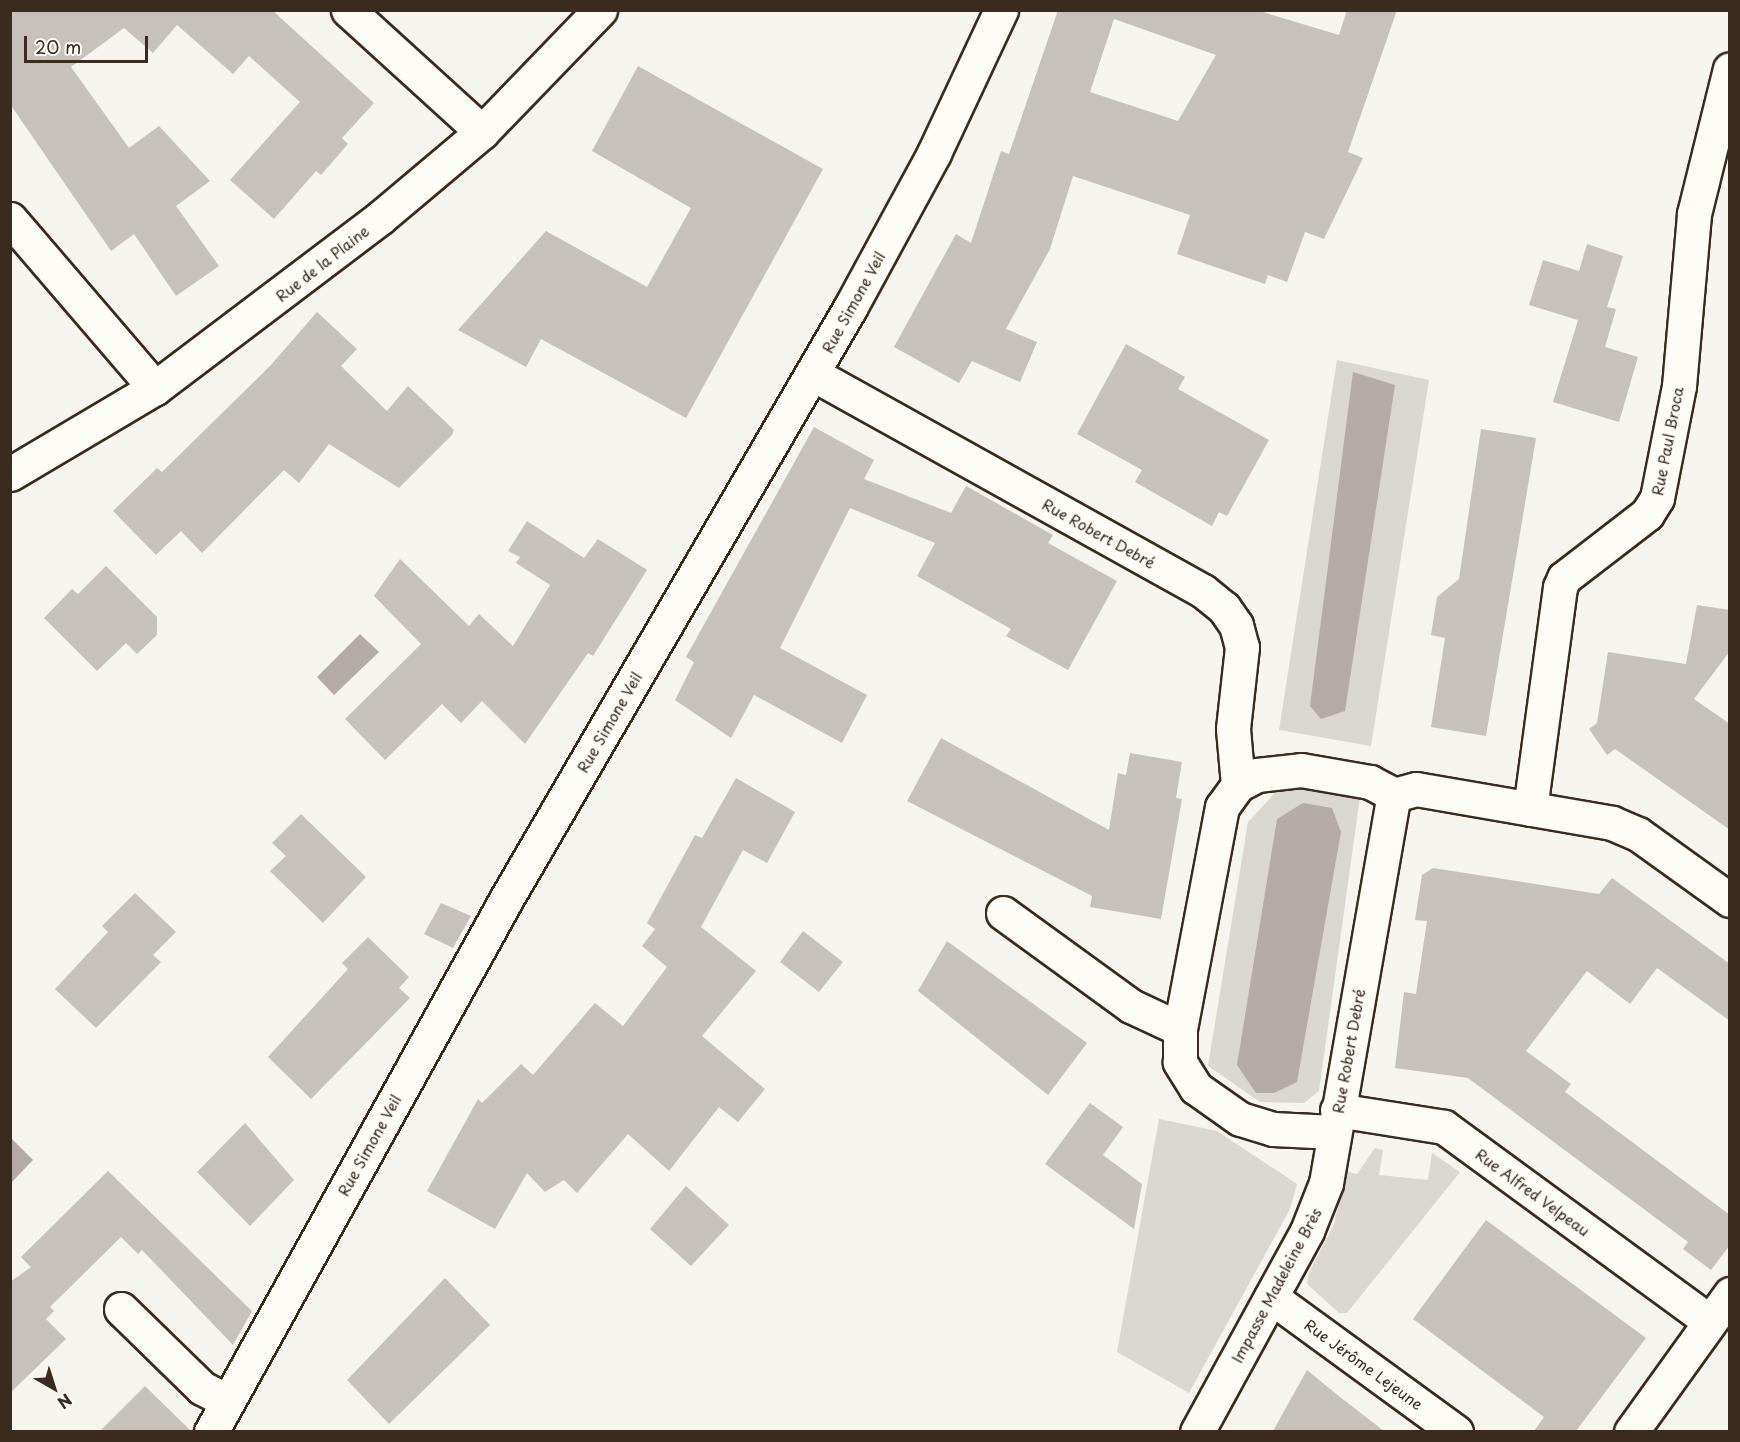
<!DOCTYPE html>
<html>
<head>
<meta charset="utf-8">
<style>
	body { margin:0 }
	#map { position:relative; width:1740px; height:1442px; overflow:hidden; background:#f5f4ee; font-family:"Playpen Sans",sans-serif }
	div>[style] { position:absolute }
	.green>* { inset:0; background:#dad6d0 }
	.water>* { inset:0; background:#b4aca4 }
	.building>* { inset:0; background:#c7c1bb }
	.roads { filter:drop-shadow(2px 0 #3b2a1e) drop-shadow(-2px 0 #3b2a1e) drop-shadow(0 2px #3b2a1e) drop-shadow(0 -2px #3b2a1e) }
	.minor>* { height:33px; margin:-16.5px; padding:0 16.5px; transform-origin:16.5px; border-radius:16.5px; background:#fdfcf7 }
	.secondary>* { height:33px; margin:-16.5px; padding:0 16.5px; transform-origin:16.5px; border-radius:16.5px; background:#fdfcf7 }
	span { translate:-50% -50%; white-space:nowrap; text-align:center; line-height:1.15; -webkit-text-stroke:5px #fdfcf7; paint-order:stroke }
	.street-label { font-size:15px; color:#3b2a1e }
	.frame { position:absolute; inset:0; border:12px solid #3b2a1e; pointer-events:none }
	.north { position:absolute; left:24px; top:1358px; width:60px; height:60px; -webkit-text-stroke:4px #fdfcf7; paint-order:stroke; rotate:141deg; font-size:16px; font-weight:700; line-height:24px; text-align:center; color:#3b2a1e }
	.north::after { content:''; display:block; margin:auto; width:21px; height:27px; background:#3b2a1e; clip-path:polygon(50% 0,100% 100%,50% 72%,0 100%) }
	.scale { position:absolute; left:24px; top:36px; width:124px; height:27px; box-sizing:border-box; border:3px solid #3b2a1e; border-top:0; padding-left:8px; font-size:18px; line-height:21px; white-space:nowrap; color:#3b2a1e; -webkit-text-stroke:4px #fdfcf7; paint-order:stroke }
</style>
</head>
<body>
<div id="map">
	<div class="green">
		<div style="clip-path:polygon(1337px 360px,1429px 380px,1371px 746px,1279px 730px)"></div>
		<div style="clip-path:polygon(1295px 787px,1360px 797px,1319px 1091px,1304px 1103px,1260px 1102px,1208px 1066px,1248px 822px,1275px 793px)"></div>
		<div style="clip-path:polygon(1159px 1119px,1217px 1131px,1297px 1184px,1290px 1209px,1189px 1393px,1117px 1352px)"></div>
		<div style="clip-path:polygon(1375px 1148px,1383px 1150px,1379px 1175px,1428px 1180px,1432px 1153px,1460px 1172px,1347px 1313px,1339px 1313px,1307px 1284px,1309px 1273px,1334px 1224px,1346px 1171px,1357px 1174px)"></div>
	</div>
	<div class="water">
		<div style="clip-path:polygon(1353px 372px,1395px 385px,1345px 711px,1321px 719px,1310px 706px)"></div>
		<div style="clip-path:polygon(360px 634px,379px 652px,334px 695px,317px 677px)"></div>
		<div style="clip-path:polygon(1303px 803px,1332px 808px,1341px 832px,1297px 1082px,1274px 1093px,1256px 1093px,1237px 1065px,1277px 819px)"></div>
		<div style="clip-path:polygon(11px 1138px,33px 1160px,11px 1183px,10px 1139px)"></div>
	</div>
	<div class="building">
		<div style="clip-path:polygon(10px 10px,272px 10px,374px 103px,342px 138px,348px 144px,321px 175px,316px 171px,274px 219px,230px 180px,300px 102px,249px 56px,233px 74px,177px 25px,153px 53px,124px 28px,71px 67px,129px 148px,159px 126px,210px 181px,176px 206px,219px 266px,176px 296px,134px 234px,111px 251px,10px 104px)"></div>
		<div style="clip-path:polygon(evenodd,1058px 10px,1256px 10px,1339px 35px,1347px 10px,1397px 10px,1348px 152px,1363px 158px,1324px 239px,1305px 232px,1287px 282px,1268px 275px,1265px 284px,1177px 254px,1190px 215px,1073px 176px,1050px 249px,1006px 329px,1037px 342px,1020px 382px,972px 361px,959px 383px,894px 347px,956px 234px,971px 243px,1001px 151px,1009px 154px,1058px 10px,1114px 19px,1216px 55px,1178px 121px,1090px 92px,1114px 19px)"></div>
		<div style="clip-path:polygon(638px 66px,823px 169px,686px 418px,541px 339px,526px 367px,458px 330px,546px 231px,647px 287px,691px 208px,592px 151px)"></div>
		<div style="clip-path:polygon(1587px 244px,1623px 256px,1607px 307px,1616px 309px,1605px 347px,1638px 357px,1619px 422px,1553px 402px,1578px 320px,1529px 305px,1543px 260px,1579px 271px)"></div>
		<div style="clip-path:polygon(317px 312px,357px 349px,341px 366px,387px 411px,408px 386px,454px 430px,452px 435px,399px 488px,329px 444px,299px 483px,284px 470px,202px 553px,181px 531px,156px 555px,113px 511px,157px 468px,162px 472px,270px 366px)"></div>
		<div style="clip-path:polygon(1126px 344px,1185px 377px,1178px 389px,1269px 440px,1227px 516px,1219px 512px,1212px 526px,1135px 482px,1142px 470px,1077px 434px)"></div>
		<div style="clip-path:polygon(814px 427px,874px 460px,864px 479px,951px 513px,966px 486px,1053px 535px,1048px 543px,1117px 581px,1068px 670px,1006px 636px,1011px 629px,917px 576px,935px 543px,850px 508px,780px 648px,867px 695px,842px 743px,754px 695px,731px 738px,675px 700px,694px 662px,686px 657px)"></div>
		<div style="clip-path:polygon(1481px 429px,1536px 438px,1486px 736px,1431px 727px,1445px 638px,1431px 635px,1437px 597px,1459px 579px)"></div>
		<div style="clip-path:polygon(527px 521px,584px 558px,598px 539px,647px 570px,593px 656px,588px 653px,525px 744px,482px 701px,461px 723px,442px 704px,385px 760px,345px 719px,421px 644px,374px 596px,400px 559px,469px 626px,479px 614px,513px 646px,550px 585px,516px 563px,520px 557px,508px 551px)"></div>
		<div style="clip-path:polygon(106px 566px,157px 617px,157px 635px,137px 654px,126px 643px,97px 671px,44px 618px,72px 589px,78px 594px)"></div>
		<div style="clip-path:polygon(1697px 605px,1730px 610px,1730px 651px,1694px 699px,1730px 724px,1730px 830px,1615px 749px,1607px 755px,1589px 729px,1597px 723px,1608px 652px,1686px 664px)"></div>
		<div style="clip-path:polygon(941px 738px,1109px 830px,1118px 773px,1126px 775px,1130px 753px,1182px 762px,1176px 798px,1182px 799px,1161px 919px,1090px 907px,1092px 896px,907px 801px)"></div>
		<div style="clip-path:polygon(736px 778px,795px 812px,767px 863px,743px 850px,701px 927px,756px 971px,702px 1036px,765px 1089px,738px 1122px,719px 1107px,669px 1171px,628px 1134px,577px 1193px,564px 1180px,545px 1192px,527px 1173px,495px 1229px,427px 1191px,478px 1099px,482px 1103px,521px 1064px,533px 1075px,595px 1003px,623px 1026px,667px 967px,642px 946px,655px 929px,647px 923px,695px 835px,702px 838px)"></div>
		<div style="clip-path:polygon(301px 814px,366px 877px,323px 923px,270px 871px,286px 856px,272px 843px)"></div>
		<div style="clip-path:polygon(1433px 868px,1599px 894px,1612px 878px,1730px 964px,1730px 1021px,1657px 968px,1630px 1004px,1587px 971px,1526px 1051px,1571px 1084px,1565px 1092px,1730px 1215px,1730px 1245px,1711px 1270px,1683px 1249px,1688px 1242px,1468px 1078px,1395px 1068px,1404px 992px,1416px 994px,1427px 921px,1415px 920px,1422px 875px)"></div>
		<div style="clip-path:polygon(135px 893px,176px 932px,153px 955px,161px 962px,96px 1028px,55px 989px,108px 932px,102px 926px)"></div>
		<div style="clip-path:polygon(441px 903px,471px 916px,453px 948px,424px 934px)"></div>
		<div style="clip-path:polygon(803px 931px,843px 962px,819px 992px,780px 962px)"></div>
		<div style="clip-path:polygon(368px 937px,409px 977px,399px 988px,410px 998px,311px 1099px,268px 1057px,348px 969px,342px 963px)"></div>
		<div style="clip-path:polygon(947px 941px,1087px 1043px,1048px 1095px,918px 991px)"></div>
		<div style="clip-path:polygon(1090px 1103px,1123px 1127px,1103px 1155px,1142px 1184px,1134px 1229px,1045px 1164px)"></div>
		<div style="clip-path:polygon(245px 1123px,294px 1180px,250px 1226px,197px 1172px)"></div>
		<div style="clip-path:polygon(108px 1171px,252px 1311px,233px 1345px,142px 1250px,138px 1254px,121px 1237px,50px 1307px,54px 1311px,46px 1319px,66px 1339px,10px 1393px,10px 1282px,31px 1267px,21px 1257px)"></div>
		<div style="clip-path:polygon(686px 1186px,729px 1225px,691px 1266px,650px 1229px)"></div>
		<div style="clip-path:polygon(1486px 1220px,1646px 1338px,1576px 1431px,1534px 1431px,1544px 1417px,1413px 1319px)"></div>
		<div style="clip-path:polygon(445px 1278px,490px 1325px,389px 1424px,347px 1380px)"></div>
		<div style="clip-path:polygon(1307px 1370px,1340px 1397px,1384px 1431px,1273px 1431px)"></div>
		<div style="clip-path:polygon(145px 1386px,191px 1431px,100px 1431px)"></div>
	</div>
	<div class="roads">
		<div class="minor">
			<div style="left:348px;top:10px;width:181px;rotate:42.3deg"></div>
			<div style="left:10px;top:219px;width:223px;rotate:49.4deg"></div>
			<div style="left:813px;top:374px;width:446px;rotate:29.1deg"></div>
			<div style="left:1203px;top:591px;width:27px;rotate:39deg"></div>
			<div style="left:1224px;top:608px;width:21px;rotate:55deg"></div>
			<div style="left:1236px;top:625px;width:23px;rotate:75deg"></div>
			<div style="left:1242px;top:647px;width:82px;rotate:96.3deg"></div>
			<div style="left:1233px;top:729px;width:56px;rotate:84.9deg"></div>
			<div style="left:10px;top:474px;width:169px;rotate:-30.7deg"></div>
			<div style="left:155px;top:388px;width:283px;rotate:-37.1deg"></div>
			<div style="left:381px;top:217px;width:132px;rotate:-40.1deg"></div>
			<div style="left:482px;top:132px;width:170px;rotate:-46deg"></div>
			<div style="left:1530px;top:809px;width:224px;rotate:-82.3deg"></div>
			<div style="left:1560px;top:587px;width:10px;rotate:-66deg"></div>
			<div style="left:1564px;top:578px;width:105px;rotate:-37.6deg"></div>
			<div style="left:1647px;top:514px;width:19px;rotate:-58deg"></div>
			<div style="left:1657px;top:498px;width:114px;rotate:-78.9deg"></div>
			<div style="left:1679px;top:386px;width:173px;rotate:-85deg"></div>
			<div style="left:1694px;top:214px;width:149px;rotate:-76.1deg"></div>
			<div style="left:1003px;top:913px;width:158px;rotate:36deg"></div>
			<div style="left:1131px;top:1006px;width:54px;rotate:25.1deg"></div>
			<div style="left:1337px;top:1110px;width:108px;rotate:9deg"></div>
			<div style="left:1444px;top:1127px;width:328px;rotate:36.2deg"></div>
			<div style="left:1334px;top:1132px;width:61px;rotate:-177.2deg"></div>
			<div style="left:1273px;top:1129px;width:34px;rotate:-163deg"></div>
			<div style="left:1240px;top:1119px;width:54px;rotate:-144.8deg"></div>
			<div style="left:1196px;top:1088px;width:31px;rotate:-122deg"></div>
			<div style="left:1180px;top:1062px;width:33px;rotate:-90deg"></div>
			<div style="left:1180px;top:1029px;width:226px;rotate:-79.3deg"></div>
			<div style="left:1222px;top:807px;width:27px;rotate:-54deg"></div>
			<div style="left:1238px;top:785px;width:21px;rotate:-28deg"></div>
			<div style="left:1257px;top:775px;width:44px;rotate:-6.5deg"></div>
			<div style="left:1301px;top:770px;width:70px;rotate:9.9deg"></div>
			<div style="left:1370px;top:782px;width:27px;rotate:28deg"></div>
			<div style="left:1394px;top:795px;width:23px;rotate:-15deg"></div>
			<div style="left:1416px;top:789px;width:199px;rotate:9.8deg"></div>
			<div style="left:1612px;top:823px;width:28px;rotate:23deg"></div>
			<div style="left:1638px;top:834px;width:113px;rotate:35.7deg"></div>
			<div style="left:1271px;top:1297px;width:229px;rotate:36.1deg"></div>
			<div style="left:121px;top:1309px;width:113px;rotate:44.3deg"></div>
			<div style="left:202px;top:1388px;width:28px;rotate:27deg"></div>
			<div style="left:1197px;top:1432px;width:229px;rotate:-61.3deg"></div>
			<div style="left:1307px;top:1231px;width:52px;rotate:-68.4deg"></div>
			<div style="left:1326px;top:1183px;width:394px;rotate:-80.1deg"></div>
			<div style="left:1631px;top:1432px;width:170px;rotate:-54.3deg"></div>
		</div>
		<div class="secondary">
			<div style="left:211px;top:1432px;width:613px;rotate:-61.01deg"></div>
			<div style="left:508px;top:896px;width:680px;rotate:-59.82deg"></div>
			<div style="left:850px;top:308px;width:176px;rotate:-61.5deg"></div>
			<div style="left:934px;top:153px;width:158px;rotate:-64.9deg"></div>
		</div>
	</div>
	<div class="street-label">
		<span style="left:322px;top:263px;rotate:-38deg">Rue de la Plaine</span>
		<span style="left:853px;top:302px;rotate:-61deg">Rue Simone Veil</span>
		<span style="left:1667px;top:441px;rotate:-79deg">Rue Paul Broca</span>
		<span style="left:1099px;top:533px;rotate:29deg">Rue Robert Debré</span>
		<span style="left:609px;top:722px;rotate:-60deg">Rue Simone Veil</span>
		<span style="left:1348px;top:1051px;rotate:-80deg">Rue Robert Debré</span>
		<span style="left:369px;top:1145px;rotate:-61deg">Rue Simone Veil</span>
		<span style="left:1533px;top:1192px;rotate:36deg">Rue Alfred Velpeau</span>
		<span style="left:1276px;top:1285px;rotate:-62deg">Impasse Madeleine Brès</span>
		<span style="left:1364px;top:1364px;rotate:36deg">Rue Jérôme Lejeune</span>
	</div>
	<div class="frame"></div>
	<div class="north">N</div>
	<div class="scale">20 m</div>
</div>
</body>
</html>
